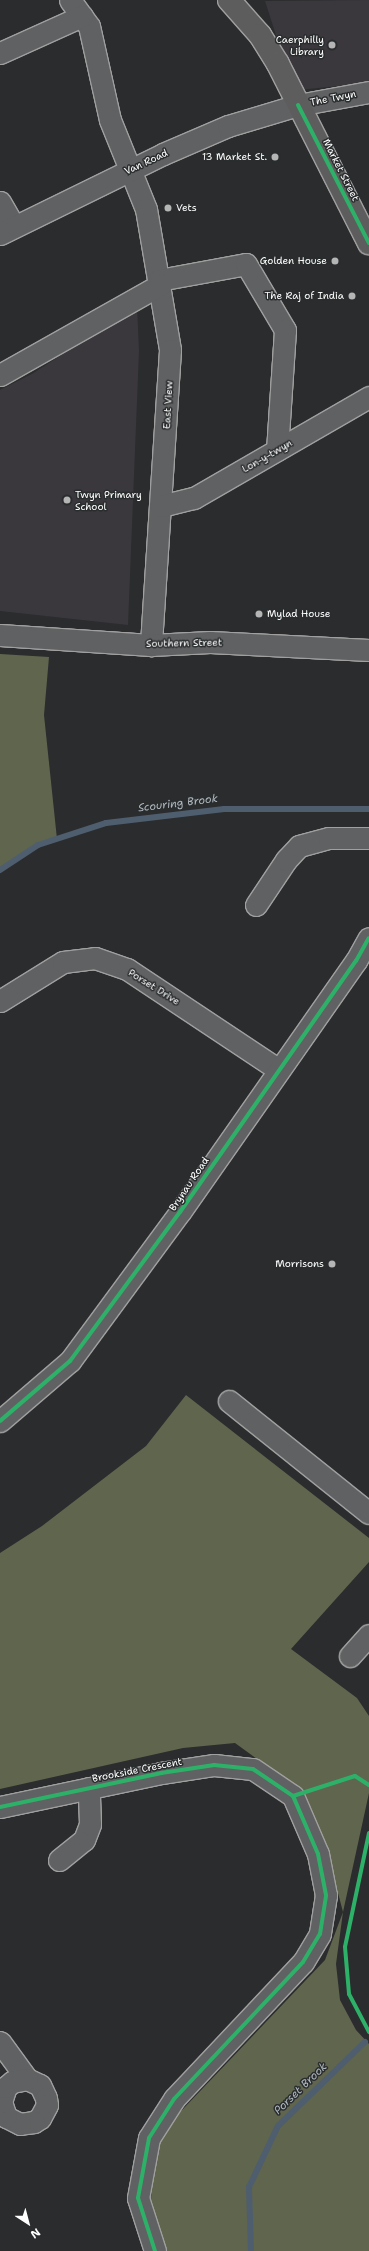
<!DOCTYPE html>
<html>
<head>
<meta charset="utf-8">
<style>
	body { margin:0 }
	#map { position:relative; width:369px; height:2251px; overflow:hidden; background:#2b2c2d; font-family:"Shantell Sans",sans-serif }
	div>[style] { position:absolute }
	.built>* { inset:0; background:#3a383d }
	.green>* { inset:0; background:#60654e }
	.stream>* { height:6px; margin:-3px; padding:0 3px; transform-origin:3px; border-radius:3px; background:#4e5e6e }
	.roads { filter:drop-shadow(1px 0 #a0a0a0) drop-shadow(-1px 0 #a0a0a0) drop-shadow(0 1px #a0a0a0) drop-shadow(0 -1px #a0a0a0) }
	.minor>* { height:21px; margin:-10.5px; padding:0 10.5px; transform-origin:10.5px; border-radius:10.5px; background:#606162 }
	.major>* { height:22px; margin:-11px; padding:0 11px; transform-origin:11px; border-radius:11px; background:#5e5d5d }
	.cycleway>* { height:4px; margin:-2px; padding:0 2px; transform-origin:2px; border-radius:2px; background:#2db169 }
	.dots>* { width:11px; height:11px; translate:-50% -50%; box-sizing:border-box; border:2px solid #2a2d2e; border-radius:50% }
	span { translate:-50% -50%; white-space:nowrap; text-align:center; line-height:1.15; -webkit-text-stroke:3px #2a2d2e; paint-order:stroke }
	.poi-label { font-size:10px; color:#fff }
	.right { translate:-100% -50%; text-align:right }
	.left { translate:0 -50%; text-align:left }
	.street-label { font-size:10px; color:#fff }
	.water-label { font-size:11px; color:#b1b9c0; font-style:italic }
	.north { position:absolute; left:8px; top:2203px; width:40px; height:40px; -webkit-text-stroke:3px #2a2d2e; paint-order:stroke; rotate:144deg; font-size:11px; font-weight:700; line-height:16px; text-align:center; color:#fff }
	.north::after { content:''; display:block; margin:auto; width:14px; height:18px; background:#fff; clip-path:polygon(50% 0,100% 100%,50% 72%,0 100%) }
</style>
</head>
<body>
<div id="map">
	<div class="built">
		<div style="clip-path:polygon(369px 0,369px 83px,298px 90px,292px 85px,265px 1px)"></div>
		<div style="clip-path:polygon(137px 306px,139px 351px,128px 625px,0 611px,0 390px,32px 374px)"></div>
	</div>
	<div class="green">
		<div style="clip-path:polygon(0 654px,49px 657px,44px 715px,57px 839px,38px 845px,0 870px)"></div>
		<div style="clip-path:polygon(186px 1395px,369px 1538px,369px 1562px,291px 1649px,357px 1698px,369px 1716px,369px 1793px,343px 1912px,336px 1964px,340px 2000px,356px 2030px,369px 2044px,369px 2251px,166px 2251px,151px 2200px,153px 2155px,164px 2129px,325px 1960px,343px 1912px,323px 1836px,307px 1808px,278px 1774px,235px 1743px,183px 1748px,0 1789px,0 1553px,42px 1526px,146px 1446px)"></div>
	</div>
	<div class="stream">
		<div style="left:0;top:870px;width:45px;rotate:-33.3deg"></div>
		<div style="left:38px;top:845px;width:71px;rotate:-17.9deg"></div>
		<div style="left:106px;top:823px;width:119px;rotate:-6.8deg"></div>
		<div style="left:224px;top:809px;width:145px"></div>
		<div style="left:251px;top:2251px;width:64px;rotate:-91.8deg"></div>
		<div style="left:249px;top:2187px;width:68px;rotate:-64.6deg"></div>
		<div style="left:278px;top:2126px;width:121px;rotate:-44deg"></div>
	</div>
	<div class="roads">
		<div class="minor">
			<div style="left:70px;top:0;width:32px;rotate:54deg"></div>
			<div style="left:89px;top:26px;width:96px;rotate:77.4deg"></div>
			<div style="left:110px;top:120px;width:96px;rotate:68deg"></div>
			<div style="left:146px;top:209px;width:143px;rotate:80.3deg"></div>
			<div style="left:170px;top:350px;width:296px;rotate:93.7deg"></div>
			<div style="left:0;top:53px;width:90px;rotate:-24.3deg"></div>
			<div style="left:0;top:202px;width:28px;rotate:60deg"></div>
			<div style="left:0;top:234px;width:182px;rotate:-26.1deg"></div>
			<div style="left:163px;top:154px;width:71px;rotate:-23.3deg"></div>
			<div style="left:228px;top:126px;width:73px;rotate:-16.7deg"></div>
			<div style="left:298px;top:105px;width:72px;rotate:-10.4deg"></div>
			<div style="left:159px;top:280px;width:88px;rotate:-10.4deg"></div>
			<div style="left:246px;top:264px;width:77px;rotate:59.4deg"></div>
			<div style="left:285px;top:330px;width:120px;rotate:93.8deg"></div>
			<div style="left:0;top:375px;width:184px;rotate:-29.4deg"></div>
			<div style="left:161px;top:506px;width:34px;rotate:-14deg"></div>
			<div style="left:194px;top:498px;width:202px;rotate:-30deg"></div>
			<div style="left:0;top:635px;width:151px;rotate:3.8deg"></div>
			<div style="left:151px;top:645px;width:59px;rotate:-2.9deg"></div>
			<div style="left:210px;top:642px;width:159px;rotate:2.9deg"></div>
			<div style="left:256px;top:905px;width:54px;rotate:-56.3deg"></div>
			<div style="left:286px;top:860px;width:19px;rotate:-47deg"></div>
			<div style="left:299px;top:846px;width:31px;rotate:-15deg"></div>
			<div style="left:329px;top:838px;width:40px"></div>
			<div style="left:0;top:1001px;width:74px;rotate:-31.8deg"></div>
			<div style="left:63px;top:962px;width:32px;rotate:-7deg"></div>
			<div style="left:95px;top:958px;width:34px;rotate:19deg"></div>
			<div style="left:127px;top:969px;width:182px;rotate:33.6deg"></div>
			<div style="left:229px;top:1401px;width:179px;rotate:38.7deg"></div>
			<div style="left:0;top:1421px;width:92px;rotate:-40.6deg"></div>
			<div style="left:70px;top:1361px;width:185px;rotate:-53.6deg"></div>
			<div style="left:180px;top:1212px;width:307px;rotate:-55deg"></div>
			<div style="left:356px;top:961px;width:26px;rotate:-61deg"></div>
			<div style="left:350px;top:1656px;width:28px;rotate:-48deg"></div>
			<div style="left:0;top:1807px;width:165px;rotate:-11.9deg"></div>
			<div style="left:161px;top:1773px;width:54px;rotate:-8.6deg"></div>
			<div style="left:214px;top:1765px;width:39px;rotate:6deg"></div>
			<div style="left:253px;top:1769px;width:48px;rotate:34deg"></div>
			<div style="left:293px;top:1796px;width:63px;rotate:66.7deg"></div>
			<div style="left:318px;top:1854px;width:42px;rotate:79deg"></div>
			<div style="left:326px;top:1895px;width:39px;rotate:99deg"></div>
			<div style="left:320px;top:1934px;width:33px;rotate:121deg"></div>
			<div style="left:303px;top:1962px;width:188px;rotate:133.3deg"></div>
			<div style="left:174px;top:2099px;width:46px;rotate:122.7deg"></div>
			<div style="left:149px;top:2138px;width:61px;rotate:100.4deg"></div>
			<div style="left:138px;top:2198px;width:56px;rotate:72.2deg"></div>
			<div style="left:59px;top:1860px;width:32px;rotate:-39deg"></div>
			<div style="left:84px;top:1840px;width:17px;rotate:-69deg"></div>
			<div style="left:90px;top:1824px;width:36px;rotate:-92deg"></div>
			<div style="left:0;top:2042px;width:46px;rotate:53.9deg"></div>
			<div style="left:27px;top:2079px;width:14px;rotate:25deg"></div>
			<div style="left:40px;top:2085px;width:14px;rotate:65deg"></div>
			<div style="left:46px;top:2098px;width:7px;rotate:82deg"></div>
			<div style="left:47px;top:2105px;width:15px;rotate:118deg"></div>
			<div style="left:40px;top:2118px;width:7px;rotate:146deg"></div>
			<div style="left:34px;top:2122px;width:14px;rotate:172deg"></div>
			<div style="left:20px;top:2124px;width:16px;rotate:-153deg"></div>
			<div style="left:6px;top:2117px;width:16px;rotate:-108deg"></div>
			<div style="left:1px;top:2102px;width:16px;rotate:-72deg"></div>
			<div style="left:6px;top:2087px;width:8px;rotate:-40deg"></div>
			<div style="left:12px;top:2082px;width:15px;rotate:-11deg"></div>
		</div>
		<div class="major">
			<div style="left:229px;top:0;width:47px;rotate:48.5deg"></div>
			<div style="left:260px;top:35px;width:34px;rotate:58deg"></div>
			<div style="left:278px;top:64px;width:201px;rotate:63.1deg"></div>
		</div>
	</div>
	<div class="cycleway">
		<div style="left:298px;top:105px;width:155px;rotate:62.8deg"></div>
		<div style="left:0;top:1421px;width:92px;rotate:-40.6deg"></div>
		<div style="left:70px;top:1361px;width:185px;rotate:-53.6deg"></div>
		<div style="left:180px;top:1212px;width:307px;rotate:-55deg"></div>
		<div style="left:356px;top:961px;width:26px;rotate:-61deg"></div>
		<div style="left:293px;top:1796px;width:65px;rotate:-17.9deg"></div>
		<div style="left:355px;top:1776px;width:17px;rotate:33deg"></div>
		<div style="left:0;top:1807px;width:165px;rotate:-11.9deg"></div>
		<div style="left:161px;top:1773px;width:54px;rotate:-8.6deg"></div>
		<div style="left:214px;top:1765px;width:39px;rotate:6deg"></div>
		<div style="left:253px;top:1769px;width:48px;rotate:34deg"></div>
		<div style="left:369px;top:1833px;width:116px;rotate:101.9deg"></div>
		<div style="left:345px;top:1947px;width:47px;rotate:85.1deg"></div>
		<div style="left:349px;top:1994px;width:43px;rotate:62.2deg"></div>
		<div style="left:155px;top:2251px;width:56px;rotate:-107.8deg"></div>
		<div style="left:138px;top:2198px;width:61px;rotate:-79.6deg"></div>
		<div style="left:149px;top:2138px;width:46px;rotate:-57.3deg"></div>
		<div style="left:174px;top:2099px;width:188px;rotate:-46.7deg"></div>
		<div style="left:303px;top:1962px;width:33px;rotate:-59deg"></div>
		<div style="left:320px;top:1934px;width:39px;rotate:-81deg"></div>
		<div style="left:326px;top:1895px;width:42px;rotate:-101deg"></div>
		<div style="left:318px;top:1854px;width:63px;rotate:-113.3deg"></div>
	</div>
	<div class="dots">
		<div style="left:332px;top:45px;background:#b5b5b6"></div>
		<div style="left:275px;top:157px;background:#b5b5b6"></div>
		<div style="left:168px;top:208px;background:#b5b5b6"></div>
		<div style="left:335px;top:261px;background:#b5b5b6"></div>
		<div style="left:352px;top:296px;background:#b5b5b6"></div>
		<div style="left:67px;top:500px;background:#b5b5b6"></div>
		<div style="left:259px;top:614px;background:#b5b5b6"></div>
		<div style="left:332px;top:1264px;background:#b5b5b6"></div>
	</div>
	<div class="poi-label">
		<span class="right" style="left:324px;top:45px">Caerphilly<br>Library</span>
		<span class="right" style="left:267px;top:157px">13 Market St.</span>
		<span class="left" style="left:176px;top:208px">Vets</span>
		<span class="right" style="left:327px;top:261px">Golden House</span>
		<span class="right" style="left:344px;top:296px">The Raj of India</span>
		<span class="left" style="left:75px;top:500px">Twyn Primary<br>School</span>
		<span class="left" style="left:267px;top:614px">Mylad House</span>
		<span class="right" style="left:324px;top:1264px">Morrisons</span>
	</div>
	<div class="street-label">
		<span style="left:333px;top:98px;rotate:-11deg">The Twyn</span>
		<span style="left:146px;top:162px;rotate:-25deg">Van Road</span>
		<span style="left:341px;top:170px;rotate:63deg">Market Street</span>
		<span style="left:168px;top:405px;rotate:-87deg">East View</span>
		<span style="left:267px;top:456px;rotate:-30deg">Lon-y-twyn</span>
		<span style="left:184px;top:643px;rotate:-1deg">Southern Street</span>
		<span style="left:154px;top:987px;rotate:32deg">Porset Drive</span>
		<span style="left:189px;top:1184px;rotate:-56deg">Brynau Road</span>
		<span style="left:137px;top:1770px;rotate:-11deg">Brookside Crescent</span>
	</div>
	<div class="water-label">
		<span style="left:178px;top:804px;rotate:-7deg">Scouring Brook</span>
		<span style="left:301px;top:2089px;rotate:-44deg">Porset Brook</span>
	</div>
	<div class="north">N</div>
</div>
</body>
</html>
